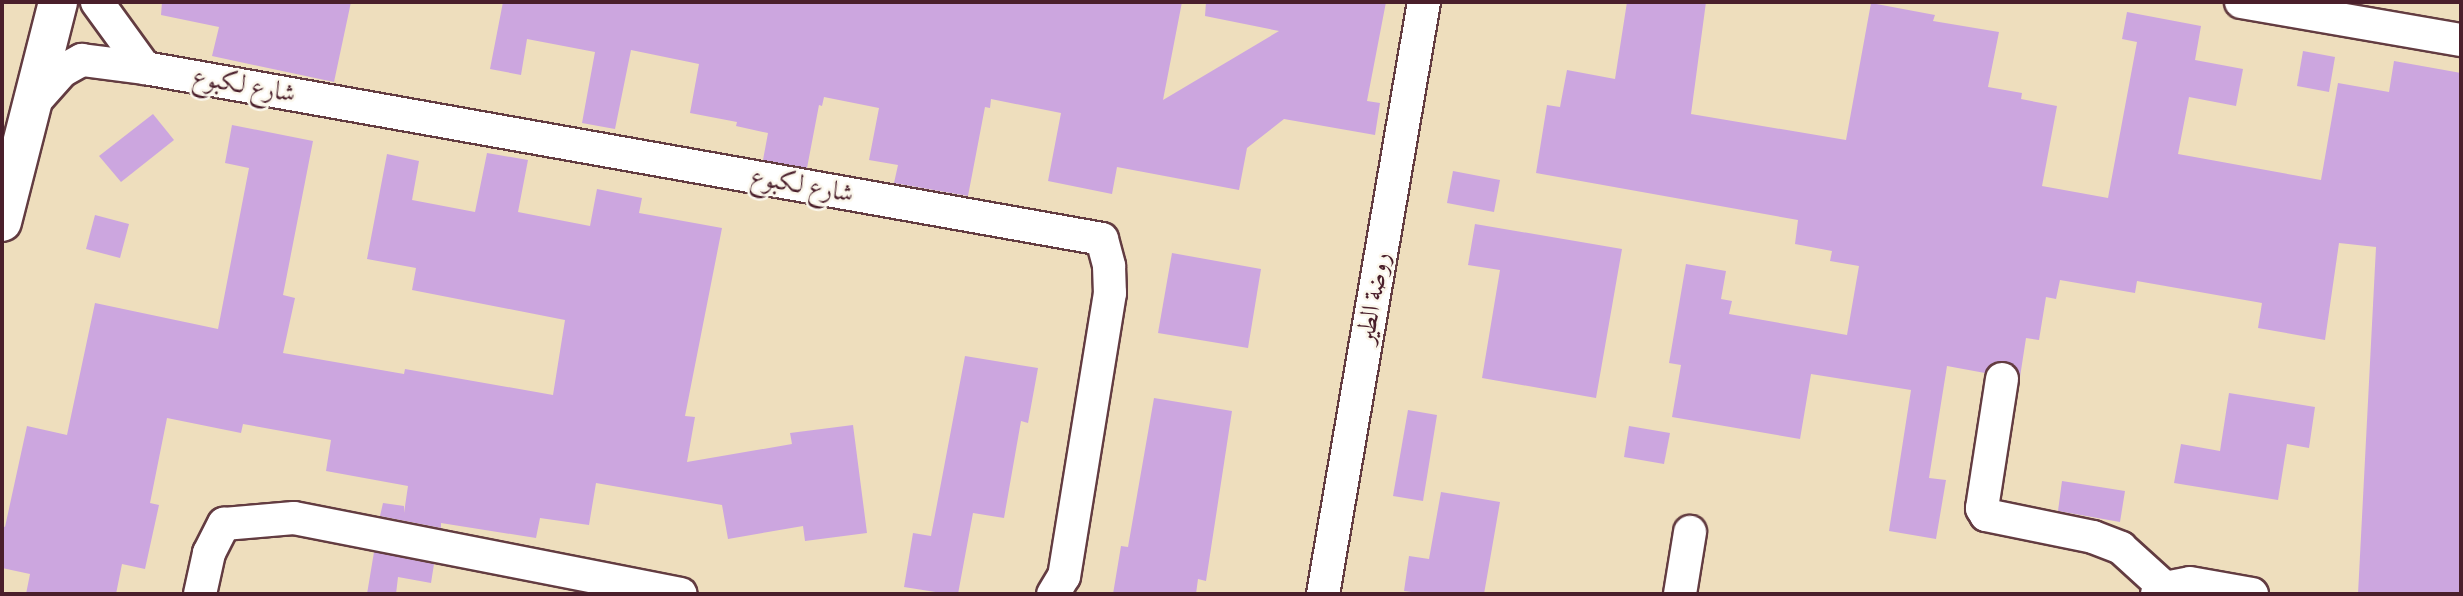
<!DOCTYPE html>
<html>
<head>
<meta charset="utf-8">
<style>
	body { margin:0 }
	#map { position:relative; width:2463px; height:596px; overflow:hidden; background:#eedebd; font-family:Alegreya,Amiri,serif }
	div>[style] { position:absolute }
	.building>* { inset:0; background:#cca6df }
	.roads { filter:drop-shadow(2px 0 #633c41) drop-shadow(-2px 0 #633c41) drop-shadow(0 2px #633c41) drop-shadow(0 -2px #633c41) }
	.street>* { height:32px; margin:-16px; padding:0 16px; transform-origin:16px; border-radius:16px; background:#fff }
	.secondary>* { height:38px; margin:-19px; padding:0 19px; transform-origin:19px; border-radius:19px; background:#fff }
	span { translate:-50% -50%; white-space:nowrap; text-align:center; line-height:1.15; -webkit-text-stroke:5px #fbf7ec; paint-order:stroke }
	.street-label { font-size:26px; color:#4a1f2b }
	.frame { position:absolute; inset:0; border:4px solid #4a1f2b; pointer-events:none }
</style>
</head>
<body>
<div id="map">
	<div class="building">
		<div style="clip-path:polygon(162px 2px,351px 2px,334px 82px,212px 56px,219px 27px,161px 15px)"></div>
		<div style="clip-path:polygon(503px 2px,1182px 2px,1163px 100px,1279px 31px,1205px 16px,1206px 2px,1386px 2px,1367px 101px,1380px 103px,1375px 135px,1284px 119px,1247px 148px,1239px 190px,1117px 167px,1112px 194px,1048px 181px,1061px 113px,991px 99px,990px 108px,985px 107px,968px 196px,894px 183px,898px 165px,869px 160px,879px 108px,824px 97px,822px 106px,819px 105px,807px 168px,763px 160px,768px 133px,736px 126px,737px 122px,690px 113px,699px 64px,631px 50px,615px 129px,582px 123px,595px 52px,527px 39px,521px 75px,490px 69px)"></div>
		<div style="clip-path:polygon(1627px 2px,1706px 2px,1691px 114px,1846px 140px,1871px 3px,1935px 15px,1933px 21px,1999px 32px,1988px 87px,2022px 93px,2021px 99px,2057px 106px,2042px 186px,2108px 198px,2137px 42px,2122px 39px,2127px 12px,2201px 26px,2195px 60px,2243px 69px,2236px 106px,2189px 97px,2178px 154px,2321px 180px,2338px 83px,2389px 92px,2394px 61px,2461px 73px,2461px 594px,2358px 594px,2376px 247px,2339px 243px,2325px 340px,2258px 328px,2262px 303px,2137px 281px,2135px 293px,2060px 280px,2056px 299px,2046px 297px,2039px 340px,2026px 338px,2020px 377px,2014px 365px,2004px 361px,1995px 362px,1985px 373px,1947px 366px,1929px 478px,1946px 480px,1936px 539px,1889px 531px,1911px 390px,1811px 374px,1800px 439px,1672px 417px,1681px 365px,1669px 363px,1686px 264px,1726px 271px,1721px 299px,1732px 301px,1729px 314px,1847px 335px,1859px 266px,1830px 261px,1832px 251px,1795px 244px,1798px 220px,1536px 173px,1547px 105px,1560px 107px,1567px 70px,1615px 79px)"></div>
		<div style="clip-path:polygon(2303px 51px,2335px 57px,2329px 92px,2297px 86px)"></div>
		<div style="clip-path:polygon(153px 114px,174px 140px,121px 182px,99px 156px)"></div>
		<div style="clip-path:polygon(232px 125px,313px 141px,283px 295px,295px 298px,283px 353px,404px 374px,405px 369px,553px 395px,565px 320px,412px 290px,416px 268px,367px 259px,387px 154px,419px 161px,412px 200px,475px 212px,487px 153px,528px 160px,518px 212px,590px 226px,597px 189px,642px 198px,639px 213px,722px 228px,685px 416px,695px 417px,687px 462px,792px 444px,790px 433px,853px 425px,867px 533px,805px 541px,803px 526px,728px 539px,722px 505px,596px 483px,589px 525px,540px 518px,536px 538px,441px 523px,441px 528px,380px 516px,383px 503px,404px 506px,404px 513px,408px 486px,326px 471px,331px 440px,243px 424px,241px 433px,167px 418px,150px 503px,159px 505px,145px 569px,122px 564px,116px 594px,26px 594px,30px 574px,2px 568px,2px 526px,5px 527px,27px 426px,67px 435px,95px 303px,218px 329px,249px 168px,225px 163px)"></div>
		<div style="clip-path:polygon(1453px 171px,1500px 180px,1494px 212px,1447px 203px)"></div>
		<div style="clip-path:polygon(95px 215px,129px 224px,120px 258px,86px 249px)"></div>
		<div style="clip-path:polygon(1475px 224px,1622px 249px,1596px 398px,1482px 378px,1500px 270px,1468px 265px)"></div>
		<div style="clip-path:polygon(1172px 253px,1261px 269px,1248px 348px,1158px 333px)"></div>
		<div style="clip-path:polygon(965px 356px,1038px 368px,1028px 423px,1021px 421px,1004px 518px,973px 513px,958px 594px,948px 594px,904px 587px,913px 533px,931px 536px)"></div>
		<div style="clip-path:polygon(2229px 393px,2315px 407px,2309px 448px,2287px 444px,2278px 500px,2174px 483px,2181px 444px,2220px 451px)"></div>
		<div style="clip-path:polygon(1154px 398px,1232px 411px,1206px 581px,1198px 579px,1196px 594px,1113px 594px,1121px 546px,1128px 547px)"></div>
		<div style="clip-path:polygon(1408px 410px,1437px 415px,1423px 501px,1393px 496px)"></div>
		<div style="clip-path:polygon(1629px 426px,1670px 433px,1664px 464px,1624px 457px)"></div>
		<div style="clip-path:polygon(2062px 481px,2125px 491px,2120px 522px,2058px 511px)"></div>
		<div style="clip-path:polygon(1441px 492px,1500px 502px,1484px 594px,1426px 594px,1404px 591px,1409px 556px,1429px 559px)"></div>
		<div style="clip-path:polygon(374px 552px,434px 564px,431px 583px,398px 577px,396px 594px,367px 594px)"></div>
	</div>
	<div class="roads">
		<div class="street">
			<div style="left:97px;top:2px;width:82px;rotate:54deg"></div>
			<div style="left:2241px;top:2px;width:223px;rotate:9.8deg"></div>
			<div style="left:31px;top:106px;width:47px;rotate:-48.5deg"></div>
			<div style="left:62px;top:71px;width:23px;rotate:-29deg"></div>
			<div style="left:82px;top:60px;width:64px;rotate:7.2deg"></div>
			<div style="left:145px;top:68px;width:972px;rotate:10.13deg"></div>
			<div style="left:1102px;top:239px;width:28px;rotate:75deg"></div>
			<div style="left:1109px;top:266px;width:27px;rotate:88deg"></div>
			<div style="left:1110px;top:293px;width:287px;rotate:99.2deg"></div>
			<div style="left:1064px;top:576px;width:21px;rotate:121deg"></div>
			<div style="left:2002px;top:379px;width:131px;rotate:98.8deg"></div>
			<div style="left:1982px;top:508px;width:8px;rotate:60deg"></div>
			<div style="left:1986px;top:515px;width:109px;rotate:11.6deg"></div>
			<div style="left:2093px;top:537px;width:30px;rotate:21deg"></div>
			<div style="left:2121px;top:548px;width:59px;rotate:42.3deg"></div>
			<div style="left:200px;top:594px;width:42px;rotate:-77.6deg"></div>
			<div style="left:209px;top:553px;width:33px;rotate:-63deg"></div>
			<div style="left:224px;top:524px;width:70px;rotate:-4.9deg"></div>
			<div style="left:294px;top:518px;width:394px;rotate:11.1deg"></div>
			<div style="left:1323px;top:594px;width:601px;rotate:-80.32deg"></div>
			<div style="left:1680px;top:594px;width:63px;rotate:-80.8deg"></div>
			<div style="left:2157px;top:594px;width:10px;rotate:-37deg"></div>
			<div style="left:2165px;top:588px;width:25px;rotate:-11deg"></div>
			<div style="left:2190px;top:583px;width:63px;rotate:10.1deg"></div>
		</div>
		<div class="secondary">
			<div style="left:2px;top:222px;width:227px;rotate:-75.7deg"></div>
		</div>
	</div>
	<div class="street-label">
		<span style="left:244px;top:85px;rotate:10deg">شارع لكبوع</span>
		<span style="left:802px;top:185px;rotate:10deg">شارع لكبوع</span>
		<span style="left:1373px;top:298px;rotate:-80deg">روضة الطير</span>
	</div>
	<div class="frame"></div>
</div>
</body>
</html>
